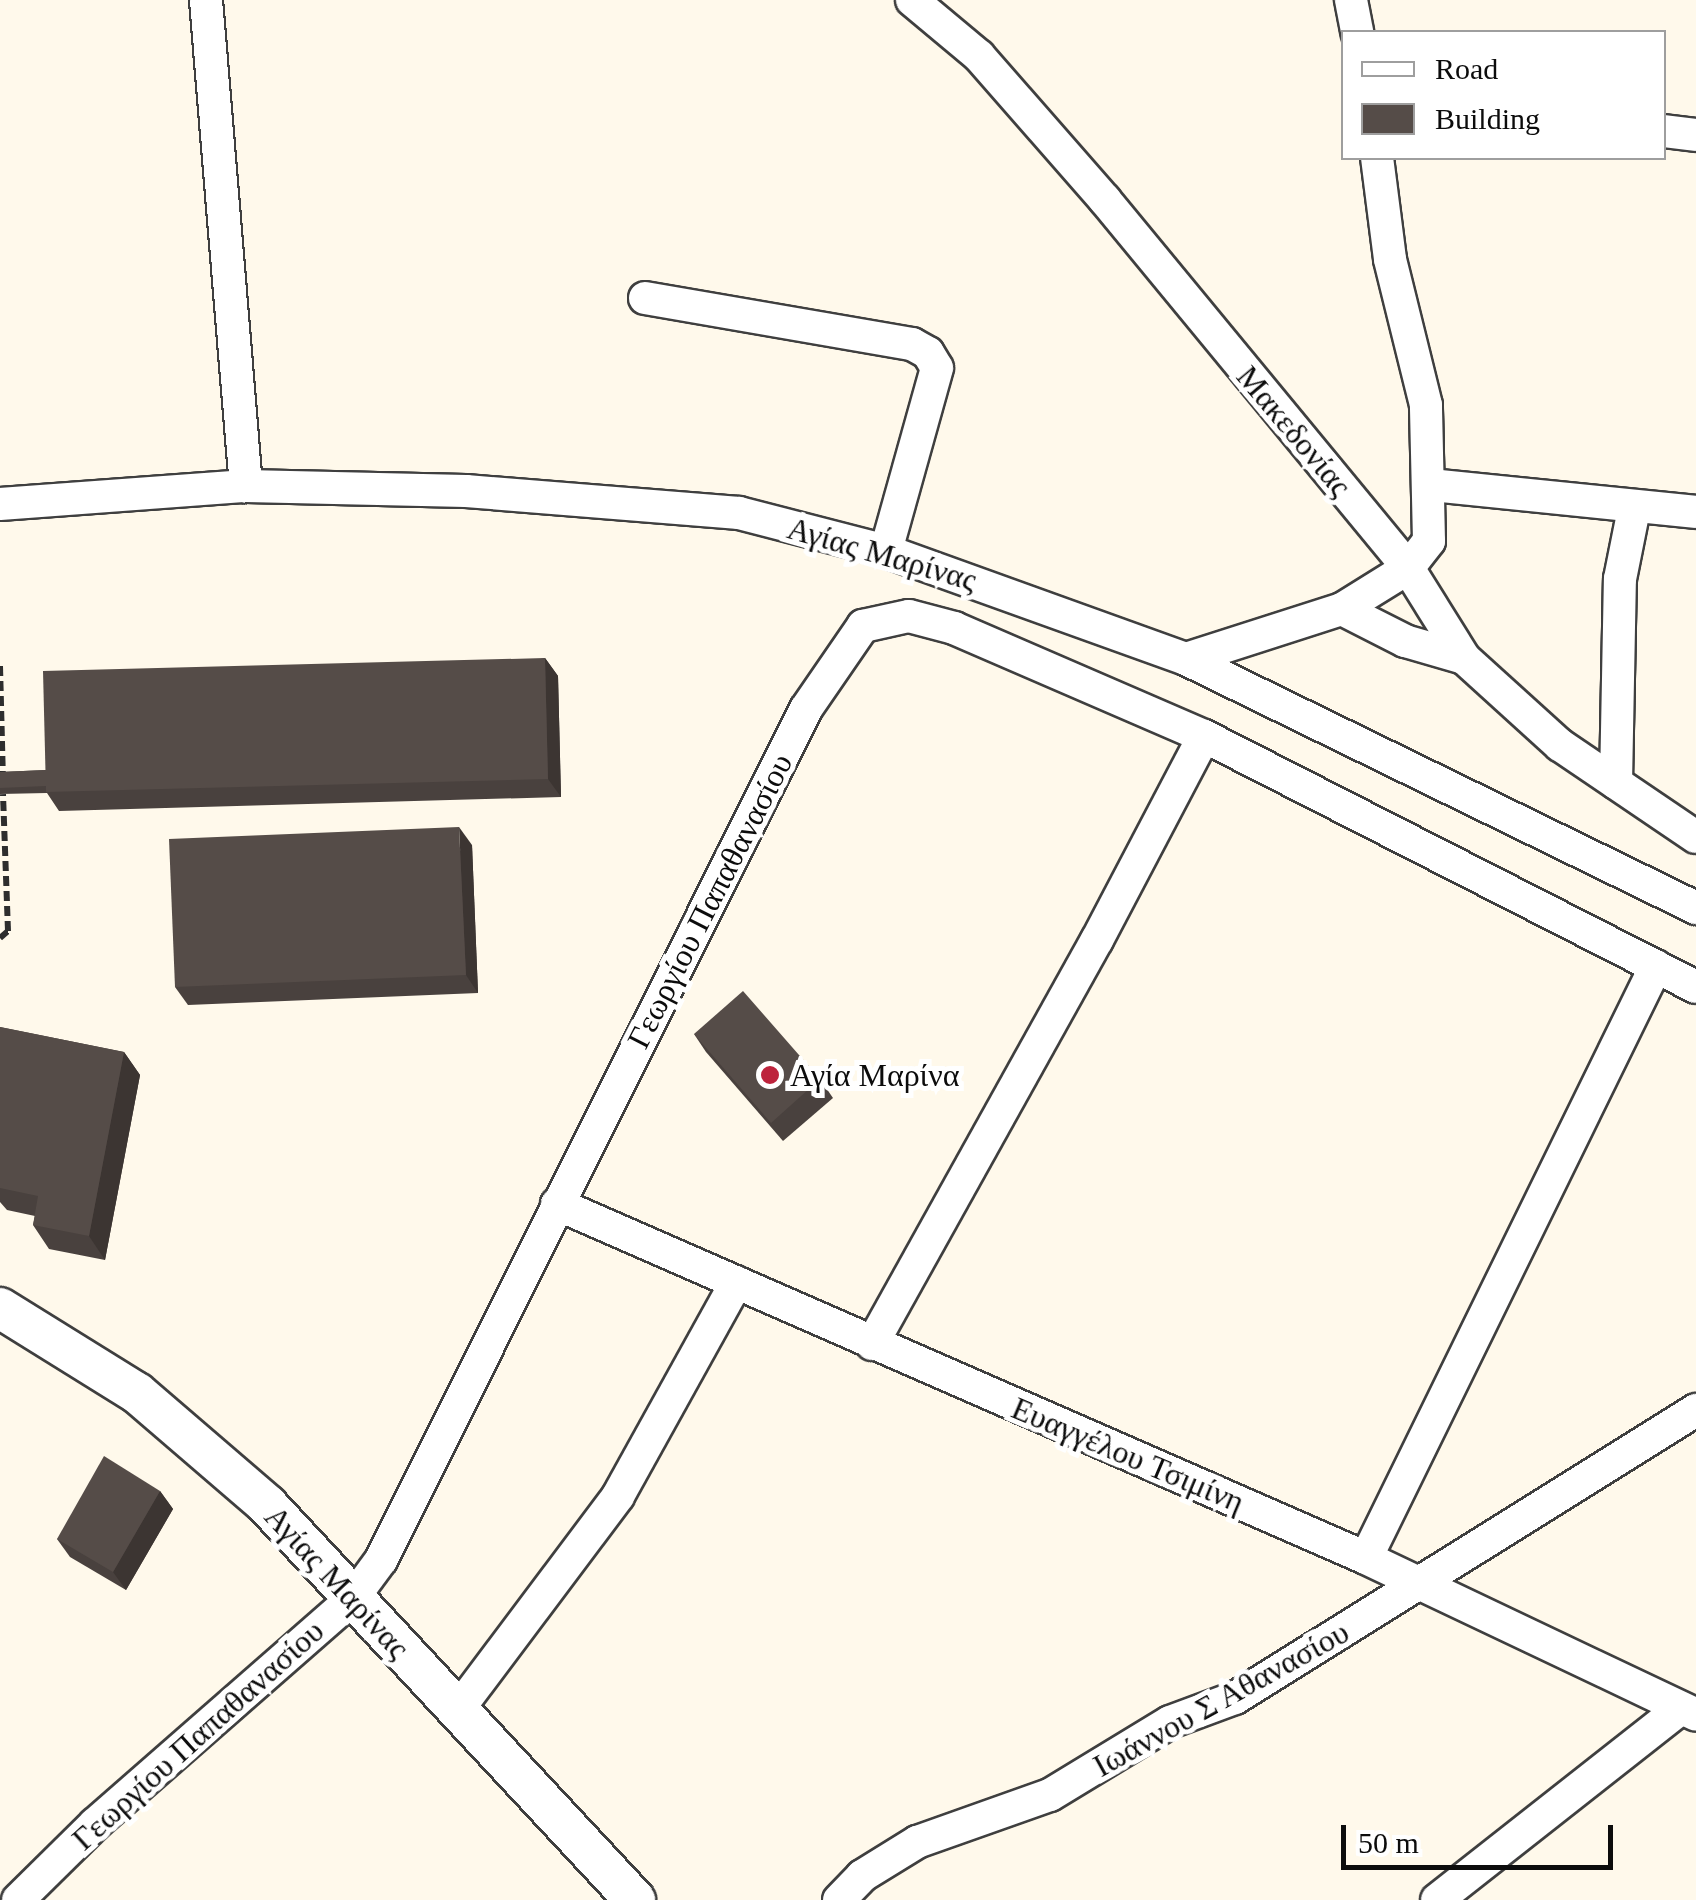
<!DOCTYPE html>
<html>
<head>
<meta charset="utf-8">
<style>
	body { margin:0 }
	#map { position:relative; width:1696px; height:1900px; overflow:hidden; background:#fff9eb; font-family:Georgia,serif }
	div>[style] { position:absolute }
	.path>* { height:6px; margin-top:-3px; transform-origin:0; background:repeating-linear-gradient(90deg,#2e2e2e 0 10px,transparent 0 15px) }
	.roads { filter:drop-shadow(2px 0 #3f3f3f) drop-shadow(-2px 0 #3f3f3f) drop-shadow(0 2px #3f3f3f) drop-shadow(0 -2px #3f3f3f) }
	.minor>* { height:32px; margin:-16px; padding:0 16px; transform-origin:16px; border-radius:16px; background:#fff }
	.tertiary>* { height:40px; margin:-20px; padding:0 20px; transform-origin:20px; border-radius:20px; background:#fff }
	.wall>* { inset:0; background:#49413e }
	.shaded-wall>* { inset:0; background:#3c3532 }
	.building>* { inset:0; background:#554c48 }
	.dots>* { width:28px; height:28px; translate:-50% -50%; box-sizing:border-box; border:5px solid #fff; border-radius:50% }
	span { translate:-50% -50%; white-space:nowrap; text-align:center; line-height:1.15; -webkit-text-stroke:10px #fff; paint-order:stroke }
	.street-label { font-size:32px; color:#0c0c0c }
	.poi-label { font-size:32px; color:#0c0c0c }
	.left { translate:0 -50%; text-align:left }
	.legend { position:absolute; left:1341px; top:30px; width:325px; height:130px; box-sizing:border-box; background:#fff; border:2px solid #9e9e9e; margin:0; padding:12px 18px; list-style:none; font-size:30px; color:#0c0c0c }
	.legend li { display:flex; align-items:center; gap:20px; height:50px }
	.legend b { width:50px; border:2px solid #9e9e9e }
	.scale { position:absolute; left:1341px; top:1825px; width:272px; height:45px; box-sizing:border-box; border:5px solid #0c0c0c; border-top:0; padding-left:12px; font-size:30px; line-height:35px; white-space:nowrap; color:#0c0c0c; -webkit-text-stroke:8px #fff; paint-order:stroke }
</style>
</head>
<body>
<div id="map">
	<div class="path">
		<div style="left:0;top:666px;width:111px;rotate:88.5deg"></div>
		<div style="left:0;top:938px;width:11px;rotate:-41deg"></div>
		<div style="left:8px;top:931px;width:137px;rotate:-92.1deg"></div>
	</div>
	<div class="roads">
		<div class="minor">
			<div style="left:206px;top:0;width:488px;rotate:85.3deg"></div>
			<div style="left:912px;top:0;width:87px;rotate:39.9deg"></div>
			<div style="left:979px;top:56px;width:191px;rotate:48.8deg"></div>
			<div style="left:1105px;top:200px;width:477px;rotate:50.5deg"></div>
			<div style="left:1408px;top:568px;width:106px;rotate:58.1deg"></div>
			<div style="left:1464px;top:658px;width:130px;rotate:42.2deg"></div>
			<div style="left:1560px;top:745px;width:164px;rotate:34.1deg"></div>
			<div style="left:1351px;top:0;width:33px;rotate:79deg"></div>
			<div style="left:1664px;top:131px;width:32px;rotate:7deg"></div>
			<div style="left:645px;top:298px;width:271px;rotate:9.8deg"></div>
			<div style="left:912px;top:344px;width:18px;rotate:29deg"></div>
			<div style="left:928px;top:353px;width:17px;rotate:59deg"></div>
			<div style="left:937px;top:368px;width:190px;rotate:105.6deg"></div>
			<div style="left:1431px;top:485px;width:266px;rotate:5.8deg"></div>
			<div style="left:0;top:504px;width:247px;rotate:-4.2deg"></div>
			<div style="left:246px;top:486px;width:220px;rotate:1.3deg"></div>
			<div style="left:466px;top:491px;width:274px;rotate:4.6deg"></div>
			<div style="left:739px;top:513px;width:152px;rotate:14.5deg"></div>
			<div style="left:886px;top:551px;width:319px;rotate:19.8deg"></div>
			<div style="left:1186px;top:659px;width:568px;rotate:26.02deg"></div>
			<div style="left:1342px;top:609px;width:71px;rotate:26.9deg"></div>
			<div style="left:1405px;top:641px;width:61px;rotate:16.1deg"></div>
			<div style="left:1186px;top:659px;width:164px;rotate:-17.8deg"></div>
			<div style="left:1342px;top:609px;width:78px;rotate:-31.8deg"></div>
			<div style="left:1408px;top:568px;width:34px;rotate:-52deg"></div>
			<div style="left:1429px;top:541px;width:136px;rotate:-91.3deg"></div>
			<div style="left:1426px;top:405px;width:150px;rotate:-103.9deg"></div>
			<div style="left:1390px;top:259px;width:102px;rotate:-97.3deg"></div>
			<div style="left:1616px;top:783px;width:204px;rotate:-88.9deg"></div>
			<div style="left:1620px;top:579px;width:71px;rotate:-78.7deg"></div>
			<div style="left:557px;top:1204px;width:883px;rotate:23.63deg"></div>
			<div style="left:1366px;top:1558px;width:365px;rotate:25.4deg"></div>
			<div style="left:872px;top:1344px;width:462px;rotate:-60.9deg"></div>
			<div style="left:1097px;top:940px;width:230px;rotate:-62.3deg"></div>
			<div style="left:1366px;top:1558px;width:659px;rotate:-63.9deg"></div>
			<div style="left:456px;top:1712px;width:270px;rotate:-53.1deg"></div>
			<div style="left:618px;top:1496px;width:244px;rotate:-61deg"></div>
			<div style="left:18px;top:1900px;width:108px;rotate:-44.6deg"></div>
			<div style="left:95px;top:1824px;width:343px;rotate:-41.2deg"></div>
			<div style="left:353px;top:1598px;width:47px;rotate:-53.6deg"></div>
			<div style="left:381px;top:1560px;width:951px;rotate:-63.46deg"></div>
			<div style="left:806px;top:709px;width:101px;rotate:-55.5deg"></div>
			<div style="left:863px;top:626px;width:47px;rotate:-12.3deg"></div>
			<div style="left:909px;top:616px;width:47px;rotate:14.9deg"></div>
			<div style="left:954px;top:628px;width:272px;rotate:23.4deg"></div>
			<div style="left:1204px;top:736px;width:552px;rotate:27.03deg"></div>
			<div style="left:839px;top:1900px;width:33px;rotate:-46deg"></div>
			<div style="left:862px;top:1876px;width:65px;rotate:-31.7deg"></div>
			<div style="left:917px;top:1842px;width:141px;rotate:-19.5deg"></div>
			<div style="left:1050px;top:1795px;width:140px;rotate:-31.3deg"></div>
			<div style="left:1170px;top:1722px;width:69px;rotate:-20.3deg"></div>
			<div style="left:1235px;top:1698px;width:544px;rotate:-31.99deg"></div>
			<div style="left:1437px;top:1900px;width:310px;rotate:-38.2deg"></div>
		</div>
		<div class="tertiary">
			<div style="left:0;top:1308px;width:161px;rotate:31.8deg"></div>
			<div style="left:137px;top:1393px;width:172px;rotate:40.7deg"></div>
			<div style="left:267px;top:1505px;width:540px;rotate:47.03deg"></div>
		</div>
	</div>
	<div class="wall">
		<div style="clip-path:polygon(545px 658px,558px 676px,561px 797px,59px 811px,47px 793px,0 794px,0 772px,46px 770px)"></div>
		<div style="clip-path:polygon(472px 845px,478px 993px,188px 1005px,175px 987px)"></div>
		<div style="clip-path:polygon(0 1027px,124px 1052px,140px 1075px,105px 1260px,49px 1249px,33px 1225px,35px 1216px,7px 1210px,0 1202px)"></div>
		<div style="clip-path:polygon(694px 1034px,820px 1079px,833px 1098px,783px 1141px,706px 1052px)"></div>
		<div style="clip-path:polygon(160px 1491px,173px 1509px,126px 1590px,70px 1557px,57px 1539px)"></div>
	</div>
	<div class="shaded-wall">
		<div style="clip-path:polygon(545px 658px,558px 676px,561px 797px,548px 779px)"></div>
		<div style="clip-path:polygon(459px 827px,472px 845px,478px 993px,466px 975px)"></div>
		<div style="clip-path:polygon(124px 1052px,140px 1075px,105px 1260px,89px 1236px)"></div>
		<div style="clip-path:polygon(160px 1491px,173px 1509px,126px 1590px,113px 1572px)"></div>
	</div>
	<div class="building">
		<div style="clip-path:polygon(545px 658px,548px 779px,46px 792px,43px 671px)"></div>
		<div style="clip-path:polygon(46px 770px,46px 786px,0 788px,0 772px)"></div>
		<div style="clip-path:polygon(459px 827px,466px 975px,175px 987px,169px 839px)"></div>
		<div style="clip-path:polygon(743px 991px,820px 1079px,771px 1123px,694px 1034px)"></div>
		<div style="clip-path:polygon(0 1027px,124px 1052px,89px 1236px,33px 1225px,38px 1196px,0 1188px)"></div>
		<div style="clip-path:polygon(104px 1456px,160px 1491px,113px 1572px,57px 1539px)"></div>
	</div>
	<div class="dots">
		<div style="left:770px;top:1075px;background:#bd233c"></div>
	</div>
	<div class="street-label">
		<span style="left:1294px;top:431px;rotate:50deg">Μακεδονίας</span>
		<span style="left:882px;top:554px;rotate:16deg">Αγίας Μαρίνας</span>
		<span style="left:710px;top:901px;rotate:-63deg">Γεωργίου Παπαθανασίου</span>
		<span style="left:1128px;top:1455px;rotate:23deg">Ευαγγέλου Τσιμίνη</span>
		<span style="left:337px;top:1582px;rotate:47deg">Αγίας Μαρίνας</span>
		<span style="left:1221px;top:1699px;rotate:-29deg">Ιωάννου Σ Αθανασίου</span>
		<span style="left:198px;top:1735px;rotate:-42deg">Γεωργίου Παπαθανασίου</span>
	</div>
	<div class="poi-label">
		<span class="left" style="left:790px;top:1075px">Αγία Μαρίνα</span>
	</div>
	<ul class="legend">
	<li><b style="height:12px;background:#fff"></b>Road</li>
	<li><b style="height:28px;background:#554c48"></b>Building</li>
	</ul>
	<div class="scale">50 m</div>
</div>
</body>
</html>
